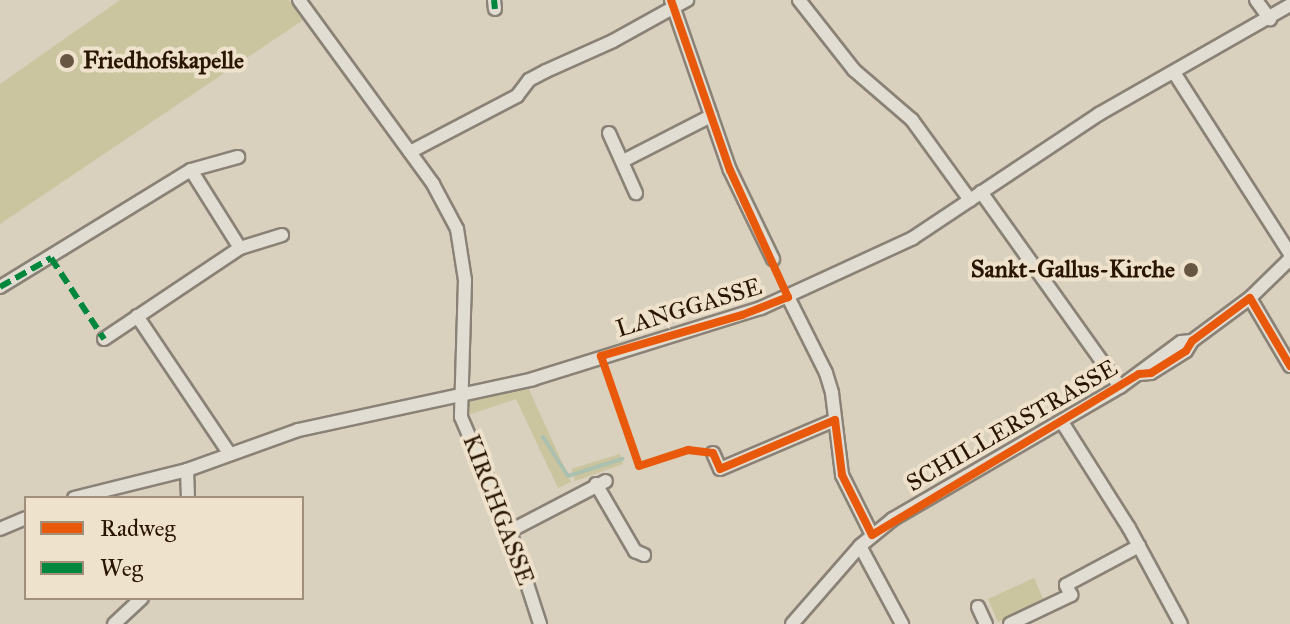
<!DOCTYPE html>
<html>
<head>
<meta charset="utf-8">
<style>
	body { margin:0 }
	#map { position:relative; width:1290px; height:624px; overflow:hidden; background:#d9d0bd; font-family:"IM FELL Great Primer",serif }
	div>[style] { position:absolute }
	.green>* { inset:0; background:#cac49f }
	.stream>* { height:4px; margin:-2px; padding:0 2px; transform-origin:2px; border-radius:2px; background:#abc0ae }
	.roads { filter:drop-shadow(2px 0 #8a8276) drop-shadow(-2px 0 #8a8276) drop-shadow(0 2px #8a8276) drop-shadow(0 -2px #8a8276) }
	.minor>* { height:12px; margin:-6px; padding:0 6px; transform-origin:6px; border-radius:6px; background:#e2ddd3 }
	.quiet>* { height:6px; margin-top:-3px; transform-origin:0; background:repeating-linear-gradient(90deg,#00873e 0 12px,transparent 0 18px) }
	.cycleway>* { height:8px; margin:-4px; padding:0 4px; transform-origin:4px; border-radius:4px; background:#e8590c }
	.dots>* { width:22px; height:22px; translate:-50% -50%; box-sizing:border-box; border:4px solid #eee2cc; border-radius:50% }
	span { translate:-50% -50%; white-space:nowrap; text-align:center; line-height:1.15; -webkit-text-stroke:8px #eee2cc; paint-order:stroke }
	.poi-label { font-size:24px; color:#2a1500; font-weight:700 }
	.left { translate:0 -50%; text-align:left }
	.right { translate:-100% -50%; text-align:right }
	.street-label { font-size:24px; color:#2a1500 }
	.legend { position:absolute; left:24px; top:496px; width:280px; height:104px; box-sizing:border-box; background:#eee2cc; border:2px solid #a0907a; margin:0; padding:10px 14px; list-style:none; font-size:24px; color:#2a1500 }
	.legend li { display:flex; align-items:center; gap:16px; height:40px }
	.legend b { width:40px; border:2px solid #a0907a }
</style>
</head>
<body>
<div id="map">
	<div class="green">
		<div style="clip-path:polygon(120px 0,289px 0,303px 20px,0 224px,0 84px)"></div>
		<div style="clip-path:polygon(527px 385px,571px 482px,558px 488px,516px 399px,468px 415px,464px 399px)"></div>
		<div style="clip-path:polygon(620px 454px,623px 464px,575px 481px,571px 469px)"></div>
		<div style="clip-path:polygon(1034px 578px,1044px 601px,998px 622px,988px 599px)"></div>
	</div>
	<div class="stream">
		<div style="left:543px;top:437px;width:46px;rotate:57.3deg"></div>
		<div style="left:568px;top:476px;width:57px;rotate:-17.5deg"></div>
	</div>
	<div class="roads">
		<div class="minor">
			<div style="left:299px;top:0;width:228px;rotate:53.9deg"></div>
			<div style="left:433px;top:184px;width:51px;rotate:61.9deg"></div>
			<div style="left:457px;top:229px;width:52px;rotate:81.1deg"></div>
			<div style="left:465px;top:280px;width:137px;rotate:91.7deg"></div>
			<div style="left:461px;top:417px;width:124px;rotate:66.7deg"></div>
			<div style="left:510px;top:531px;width:98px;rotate:72.1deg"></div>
			<div style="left:494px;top:0;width:9px;rotate:84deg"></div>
			<div style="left:671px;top:0;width:180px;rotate:70.9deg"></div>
			<div style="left:730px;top:170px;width:99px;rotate:64.2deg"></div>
			<div style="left:799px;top:0;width:89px;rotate:51.8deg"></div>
			<div style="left:854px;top:70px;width:77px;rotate:40.8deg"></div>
			<div style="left:912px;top:120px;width:99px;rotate:54.1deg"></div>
			<div style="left:1256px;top:0;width:24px;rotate:54deg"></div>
			<div style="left:1175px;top:74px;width:214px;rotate:57.4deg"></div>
			<div style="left:609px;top:133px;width:66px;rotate:65.8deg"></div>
			<div style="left:410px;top:152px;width:121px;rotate:-27.6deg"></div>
			<div style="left:517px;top:96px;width:20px;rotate:-53deg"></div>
			<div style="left:529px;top:80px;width:19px;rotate:-28deg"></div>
			<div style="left:546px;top:71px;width:73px;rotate:-24.1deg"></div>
			<div style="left:613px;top:41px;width:85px;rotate:-29deg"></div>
			<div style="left:623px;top:161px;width:99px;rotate:-27.1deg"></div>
			<div style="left:191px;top:170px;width:92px;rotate:57.9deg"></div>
			<div style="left:981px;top:192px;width:239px;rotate:54.5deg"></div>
			<div style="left:0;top:287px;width:224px;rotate:-31.5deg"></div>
			<div style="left:191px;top:170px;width:49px;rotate:-15.5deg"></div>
			<div style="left:788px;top:297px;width:85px;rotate:63.4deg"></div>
			<div style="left:826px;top:373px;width:21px;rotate:73deg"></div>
			<div style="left:832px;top:393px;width:83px;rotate:83deg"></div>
			<div style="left:842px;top:475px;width:67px;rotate:63.4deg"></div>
			<div style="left:1250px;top:298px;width:79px;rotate:59.5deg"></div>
			<div style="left:137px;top:316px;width:165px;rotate:56.1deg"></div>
			<div style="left:104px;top:339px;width:164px;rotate:-33.8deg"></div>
			<div style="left:240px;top:248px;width:44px;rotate:-17.2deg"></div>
			<div style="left:1139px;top:374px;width:12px;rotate:-5deg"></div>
			<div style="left:1151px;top:373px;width:41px;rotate:-32.2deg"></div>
			<div style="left:1186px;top:351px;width:12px;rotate:-59deg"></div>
			<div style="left:1192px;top:341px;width:72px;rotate:-36.6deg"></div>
			<div style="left:1250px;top:298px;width:56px;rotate:-44.3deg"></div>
			<div style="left:1062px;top:422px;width:125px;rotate:57.7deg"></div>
			<div style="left:1129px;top:528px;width:109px;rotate:61.6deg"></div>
			<div style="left:713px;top:453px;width:17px;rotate:66deg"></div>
			<div style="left:720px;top:469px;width:125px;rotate:-23.1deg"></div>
			<div style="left:187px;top:470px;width:28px;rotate:88deg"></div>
			<div style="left:596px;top:484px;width:78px;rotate:59.8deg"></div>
			<div style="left:635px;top:551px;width:10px;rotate:24deg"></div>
			<div style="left:74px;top:498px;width:116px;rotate:-13.9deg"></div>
			<div style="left:187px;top:470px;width:118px;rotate:-19.8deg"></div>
			<div style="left:298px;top:430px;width:240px;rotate:-12.2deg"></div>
			<div style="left:533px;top:379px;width:239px;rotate:-17.3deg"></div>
			<div style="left:761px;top:308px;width:167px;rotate:-24.7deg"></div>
			<div style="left:913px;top:238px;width:224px;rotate:-33.7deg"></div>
			<div style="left:1099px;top:114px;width:220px;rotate:-29.7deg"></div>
			<div style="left:0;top:529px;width:28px;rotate:-23deg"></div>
			<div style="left:510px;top:531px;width:108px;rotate:-27.5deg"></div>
			<div style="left:860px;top:546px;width:89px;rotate:61.7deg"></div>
			<div style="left:978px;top:607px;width:19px;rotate:65deg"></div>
			<div style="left:114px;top:624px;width:38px;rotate:-43deg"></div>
			<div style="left:792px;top:624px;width:103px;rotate:-48.9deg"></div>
			<div style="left:860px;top:546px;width:43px;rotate:-39.3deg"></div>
			<div style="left:893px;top:519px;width:263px;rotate:-30.2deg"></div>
			<div style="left:1120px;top:387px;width:76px;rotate:-36.4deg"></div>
			<div style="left:1181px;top:342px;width:11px;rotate:-5deg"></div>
			<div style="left:1010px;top:624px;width:68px;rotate:-25.4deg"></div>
			<div style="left:1071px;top:595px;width:11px;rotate:-117deg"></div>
			<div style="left:1066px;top:585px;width:83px;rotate:-28.1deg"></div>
		</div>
	</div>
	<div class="quiet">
		<div style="left:494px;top:0;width:9px;rotate:84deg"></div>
		<div style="left:0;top:287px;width:59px;rotate:-29.6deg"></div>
		<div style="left:51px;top:258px;width:97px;rotate:56.8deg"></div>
	</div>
	<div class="cycleway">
		<div style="left:671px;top:0;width:180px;rotate:70.9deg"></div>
		<div style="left:730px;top:170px;width:140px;rotate:65.5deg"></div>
		<div style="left:788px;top:297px;width:49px;rotate:158.6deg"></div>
		<div style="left:742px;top:315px;width:147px;rotate:163.8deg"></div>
		<div style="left:601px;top:356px;width:116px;rotate:70.9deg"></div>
		<div style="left:639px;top:466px;width:52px;rotate:-18.1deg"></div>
		<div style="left:688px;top:450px;width:25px;rotate:7deg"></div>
		<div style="left:713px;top:453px;width:17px;rotate:66deg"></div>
		<div style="left:720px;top:469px;width:125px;rotate:-23.1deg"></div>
		<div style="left:835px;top:420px;width:55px;rotate:82.7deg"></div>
		<div style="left:842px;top:475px;width:67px;rotate:63.4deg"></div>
		<div style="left:872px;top:535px;width:312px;rotate:-31.1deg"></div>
		<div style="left:1139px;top:374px;width:12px;rotate:-5deg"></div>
		<div style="left:1151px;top:373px;width:41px;rotate:-32.2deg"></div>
		<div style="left:1186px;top:351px;width:12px;rotate:-59deg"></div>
		<div style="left:1192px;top:341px;width:72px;rotate:-36.6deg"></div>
		<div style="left:1250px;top:298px;width:79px;rotate:59.5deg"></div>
	</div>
	<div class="dots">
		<div style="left:67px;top:61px;background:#675642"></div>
		<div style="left:1191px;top:270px;background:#675642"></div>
	</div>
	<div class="poi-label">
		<span class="left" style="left:83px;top:61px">Friedhofskapelle</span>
		<span class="right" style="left:1175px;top:270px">Sankt-Gallus-Kirche</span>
	</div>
	<div class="street-label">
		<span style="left:689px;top:308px;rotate:-17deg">LANGGASSE</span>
		<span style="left:1012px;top:426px;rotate:-30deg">SCHILLERSTRASSE</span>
		<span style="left:498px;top:510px;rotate:69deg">KIRCHGASSE</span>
	</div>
	<ul class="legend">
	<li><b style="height:10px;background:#e8590c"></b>Radweg</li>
	<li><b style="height:10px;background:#00873e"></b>Weg</li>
	</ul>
</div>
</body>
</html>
